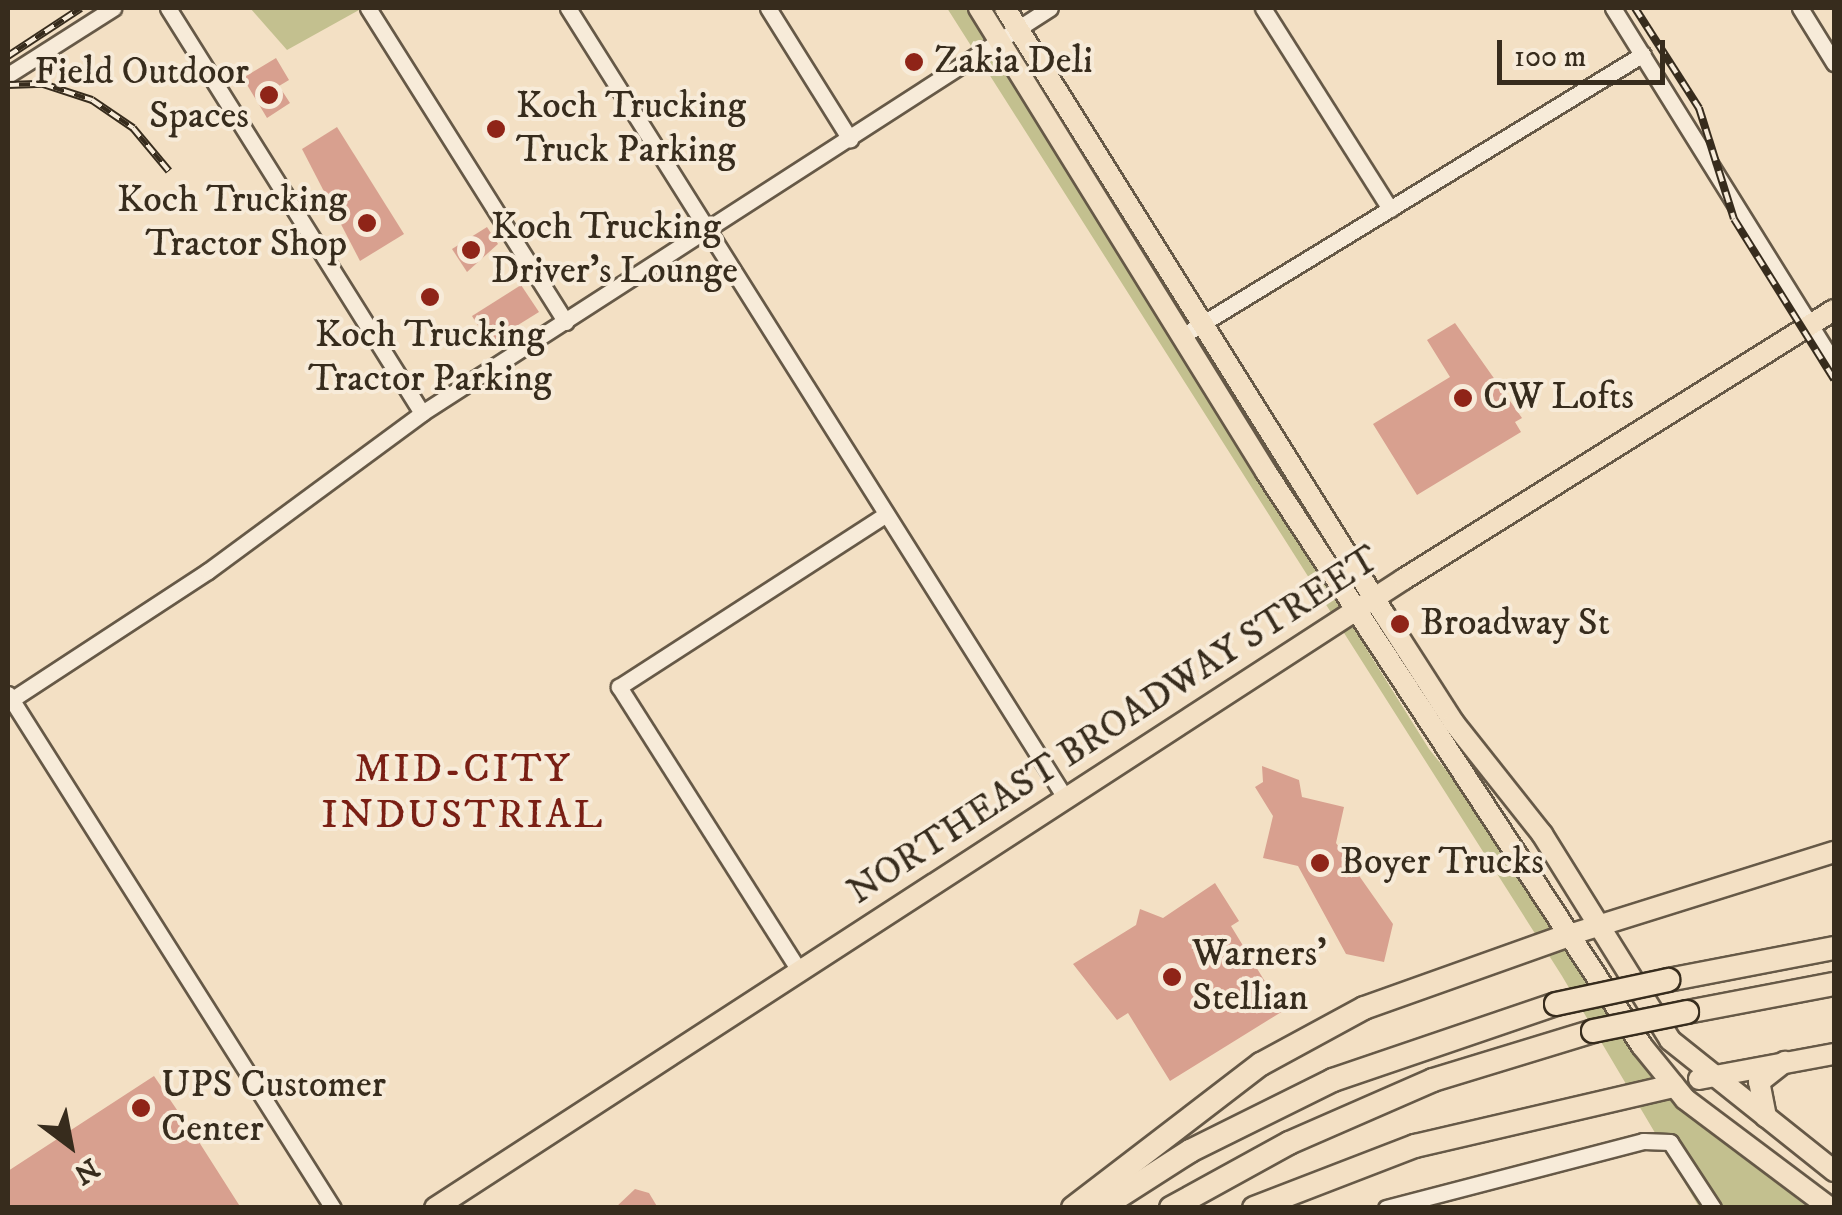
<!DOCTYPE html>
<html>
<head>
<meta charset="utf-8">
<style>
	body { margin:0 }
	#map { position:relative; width:1842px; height:1215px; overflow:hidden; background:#f3e0c4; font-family:"IM FELL DW Pica",serif }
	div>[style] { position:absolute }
	.green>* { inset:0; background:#c3c08f }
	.building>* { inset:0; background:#d8a08f }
	.roads { filter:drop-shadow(2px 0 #665947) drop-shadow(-2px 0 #665947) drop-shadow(0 2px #665947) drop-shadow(0 -2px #665947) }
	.minor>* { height:15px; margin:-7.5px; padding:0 7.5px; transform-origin:7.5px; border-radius:7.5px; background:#f7ebd9 }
	.major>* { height:20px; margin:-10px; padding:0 10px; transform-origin:10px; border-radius:10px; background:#f3e0c4 }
	.highway>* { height:22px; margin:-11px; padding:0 11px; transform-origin:11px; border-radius:11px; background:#f3e0c4 }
	.rail>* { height:8px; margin-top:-4px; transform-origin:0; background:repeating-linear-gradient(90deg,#f7ebd9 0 11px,#372c1d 0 22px); box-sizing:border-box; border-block:2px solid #372c1d }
	.bridges { filter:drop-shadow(2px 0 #372c1d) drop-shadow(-2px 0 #372c1d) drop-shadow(0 2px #372c1d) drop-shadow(0 -2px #372c1d) }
	.highway-bridge>* { height:22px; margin:-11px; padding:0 11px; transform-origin:11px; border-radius:11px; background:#f3e0c4 }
	.dots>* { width:28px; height:28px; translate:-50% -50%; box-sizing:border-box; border:5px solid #f7ebd9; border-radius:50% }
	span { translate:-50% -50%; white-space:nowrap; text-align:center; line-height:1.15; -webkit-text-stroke:8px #f7ebd9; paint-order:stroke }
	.poi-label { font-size:38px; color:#372c1d }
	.left { translate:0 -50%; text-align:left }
	.right { translate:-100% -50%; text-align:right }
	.street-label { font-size:38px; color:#372c1d }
	.neighbourhood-label { font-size:40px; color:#7a1f14; letter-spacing:2.5px }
	.frame { position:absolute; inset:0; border:10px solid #372c1d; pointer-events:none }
	.north { position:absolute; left:20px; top:1095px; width:100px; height:100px; -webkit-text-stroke:8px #f7ebd9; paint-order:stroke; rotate:148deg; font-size:28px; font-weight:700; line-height:40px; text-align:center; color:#372c1d }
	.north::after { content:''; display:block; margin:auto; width:35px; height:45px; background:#372c1d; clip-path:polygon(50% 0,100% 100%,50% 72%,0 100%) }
	.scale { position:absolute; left:1497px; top:40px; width:168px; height:45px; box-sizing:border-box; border:5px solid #372c1d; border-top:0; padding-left:12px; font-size:30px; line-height:35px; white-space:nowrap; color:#372c1d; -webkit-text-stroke:8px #f7ebd9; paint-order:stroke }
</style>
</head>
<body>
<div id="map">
	<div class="green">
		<div style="clip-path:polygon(250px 8px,358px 8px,359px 10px,287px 50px)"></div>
		<div style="clip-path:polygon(947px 8px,966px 8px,1429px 749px,1482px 815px,1651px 1077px,1807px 1207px,1699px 1207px,1562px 976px)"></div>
	</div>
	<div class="building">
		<div style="clip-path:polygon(276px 58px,289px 80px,279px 86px,290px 103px,267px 118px,243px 78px)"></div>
		<div style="clip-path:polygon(337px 127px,404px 234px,360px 261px,302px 149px)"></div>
		<div style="clip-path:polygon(487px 227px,498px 244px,467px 272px,452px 249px)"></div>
		<div style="clip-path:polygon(521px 285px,539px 312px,489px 343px,472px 316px)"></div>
		<div style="clip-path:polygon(1455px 323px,1522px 418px,1515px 422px,1521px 432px,1417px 495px,1373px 424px,1450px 377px,1427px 340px)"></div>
		<div style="clip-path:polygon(1262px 766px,1299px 780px,1302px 797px,1344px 807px,1336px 843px,1393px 924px,1384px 962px,1346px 954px,1298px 866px,1263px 858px,1273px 816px,1255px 787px,1263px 782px)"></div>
		<div style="clip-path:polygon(1215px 883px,1239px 921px,1231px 926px,1283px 1011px,1170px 1081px,1128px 1013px,1117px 1020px,1073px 964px,1136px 925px,1140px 909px,1163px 918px)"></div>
		<div style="clip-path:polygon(154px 1076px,194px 1135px,203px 1129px,207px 1137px,199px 1142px,241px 1208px,8px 1208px,8px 1171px)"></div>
		<div style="clip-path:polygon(635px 1189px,649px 1193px,658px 1208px,615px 1208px)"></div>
	</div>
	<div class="roads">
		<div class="minor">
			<div style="left:168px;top:8px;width:478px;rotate:57.9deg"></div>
			<div style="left:368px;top:8px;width:371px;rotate:57.8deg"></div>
			<div style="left:568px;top:8px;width:935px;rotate:57.81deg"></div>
			<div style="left:768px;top:8px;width:155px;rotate:58deg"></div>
			<div style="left:1263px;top:8px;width:238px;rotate:57.7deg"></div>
			<div style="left:1613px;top:8px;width:418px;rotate:58.1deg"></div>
			<div style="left:1800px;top:8px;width:65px;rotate:58.3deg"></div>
			<div style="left:8px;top:75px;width:125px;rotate:-32.5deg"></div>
			<div style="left:1182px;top:336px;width:540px;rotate:-31.45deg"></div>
			<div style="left:8px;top:694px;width:608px;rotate:57.7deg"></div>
			<div style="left:11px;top:700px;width:235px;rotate:-33.2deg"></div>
			<div style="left:208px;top:571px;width:266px;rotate:-36.4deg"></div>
			<div style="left:422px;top:413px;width:747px;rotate:-32.82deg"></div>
			<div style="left:800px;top:972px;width:338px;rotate:-122.4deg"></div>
			<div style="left:619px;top:687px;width:318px;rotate:-32.9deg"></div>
			<div style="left:1386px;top:1208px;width:266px;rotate:-14.6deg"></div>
			<div style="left:1643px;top:1141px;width:27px;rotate:2deg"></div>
			<div style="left:1670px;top:1142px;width:79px;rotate:56.9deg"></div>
		</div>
		<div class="major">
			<div style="left:979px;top:8px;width:546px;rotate:58.26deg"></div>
			<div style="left:1266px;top:472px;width:686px;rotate:56.77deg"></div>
			<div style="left:1642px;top:1046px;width:68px;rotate:50.9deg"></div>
			<div style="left:1685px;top:1099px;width:181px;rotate:36.9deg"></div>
			<div style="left:1005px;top:8px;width:715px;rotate:57.98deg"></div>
			<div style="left:1384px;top:614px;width:130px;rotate:57.3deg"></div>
			<div style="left:1454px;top:723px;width:142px;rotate:51.6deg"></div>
			<div style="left:1542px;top:834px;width:243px;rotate:58.1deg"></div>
			<div style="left:1670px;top:1040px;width:210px;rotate:38.6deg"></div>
			<div style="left:1569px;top:935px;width:278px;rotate:-17.4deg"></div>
			<div style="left:1699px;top:1079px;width:137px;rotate:-10.5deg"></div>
			<div style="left:1766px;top:1117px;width:36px;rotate:-101deg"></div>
			<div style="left:1759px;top:1082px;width:33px;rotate:-38deg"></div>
			<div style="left:435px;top:1208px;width:1155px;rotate:-32.99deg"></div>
			<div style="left:1404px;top:579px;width:507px;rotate:-32.03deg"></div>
		</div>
		<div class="highway">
			<div style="left:1668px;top:980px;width:169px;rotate:-10.9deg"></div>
			<div style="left:1687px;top:1012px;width:150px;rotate:-10.8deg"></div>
			<div style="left:1073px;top:1208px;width:237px;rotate:-37.5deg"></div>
			<div style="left:1261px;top:1064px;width:117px;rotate:-28.5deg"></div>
			<div style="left:1364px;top:1008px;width:218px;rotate:-19.6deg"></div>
			<div style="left:1101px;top:1208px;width:106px;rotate:-32.6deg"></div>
			<div style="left:1190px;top:1151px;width:160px;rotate:-26.4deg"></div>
			<div style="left:1333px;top:1080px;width:236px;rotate:-18.8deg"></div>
			<div style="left:1171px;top:1208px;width:135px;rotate:-28.8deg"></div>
			<div style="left:1289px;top:1143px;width:157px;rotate:-23.6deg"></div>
			<div style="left:1433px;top:1080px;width:167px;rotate:-17deg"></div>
			<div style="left:1254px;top:1208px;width:173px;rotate:-21.1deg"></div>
			<div style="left:1415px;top:1146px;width:265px;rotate:-13.1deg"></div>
		</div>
	</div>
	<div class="rail">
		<div style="left:1635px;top:8px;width:119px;rotate:57.4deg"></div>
		<div style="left:1699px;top:108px;width:116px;rotate:72.5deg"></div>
		<div style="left:1734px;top:219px;width:189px;rotate:58deg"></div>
		<div style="left:8px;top:56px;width:87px;rotate:-33.3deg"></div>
		<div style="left:8px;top:85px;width:35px;rotate:-2deg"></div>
		<div style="left:43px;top:84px;width:52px;rotate:18.1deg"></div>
		<div style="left:92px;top:100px;width:50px;rotate:34.3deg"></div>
		<div style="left:133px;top:128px;width:56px;rotate:50.1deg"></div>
	</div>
	<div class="bridges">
		<div class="highway-bridge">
			<div style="left:1556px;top:1004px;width:115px;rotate:-12.1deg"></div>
			<div style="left:1593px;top:1031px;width:96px;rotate:-11.4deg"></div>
		</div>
	</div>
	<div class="dots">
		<div style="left:914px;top:62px;background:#8f2418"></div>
		<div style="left:269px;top:95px;background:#8f2418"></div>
		<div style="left:496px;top:129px;background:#8f2418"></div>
		<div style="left:367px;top:223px;background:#8f2418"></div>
		<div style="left:471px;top:250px;background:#8f2418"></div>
		<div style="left:430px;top:297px;background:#8f2418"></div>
		<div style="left:1463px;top:398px;background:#8f2418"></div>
		<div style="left:1400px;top:624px;background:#8f2418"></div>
		<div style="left:1320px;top:863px;background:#8f2418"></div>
		<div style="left:1172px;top:977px;background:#8f2418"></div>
		<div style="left:141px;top:1108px;background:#8f2418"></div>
	</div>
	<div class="poi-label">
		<span class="left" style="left:934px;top:62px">Zakia Deli</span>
		<span class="right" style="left:249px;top:95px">Field Outdoor<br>Spaces</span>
		<span class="left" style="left:516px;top:129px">Koch Trucking<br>Truck Parking</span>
		<span class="right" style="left:347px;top:223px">Koch Trucking<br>Tractor Shop</span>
		<span class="left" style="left:491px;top:250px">Koch Trucking<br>Driver's Lounge</span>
		<span style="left:430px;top:358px">Koch Trucking<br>Tractor Parking</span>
		<span class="left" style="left:1483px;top:398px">CW Lofts</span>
		<span class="left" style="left:1420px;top:624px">Broadway St</span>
		<span class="left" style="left:1340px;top:863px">Boyer Trucks</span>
		<span class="left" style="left:1192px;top:977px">Warners'<br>Stellian</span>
		<span class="left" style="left:161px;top:1108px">UPS Customer<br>Center</span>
	</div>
	<div class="street-label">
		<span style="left:1114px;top:726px;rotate:-33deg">NORTHEAST BROADWAY STREET</span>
	</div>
	<div class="neighbourhood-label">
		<span style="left:463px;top:793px">MID-CITY<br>INDUSTRIAL</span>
	</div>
	<div class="frame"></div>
	<div class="north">N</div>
	<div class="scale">100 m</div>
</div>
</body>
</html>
